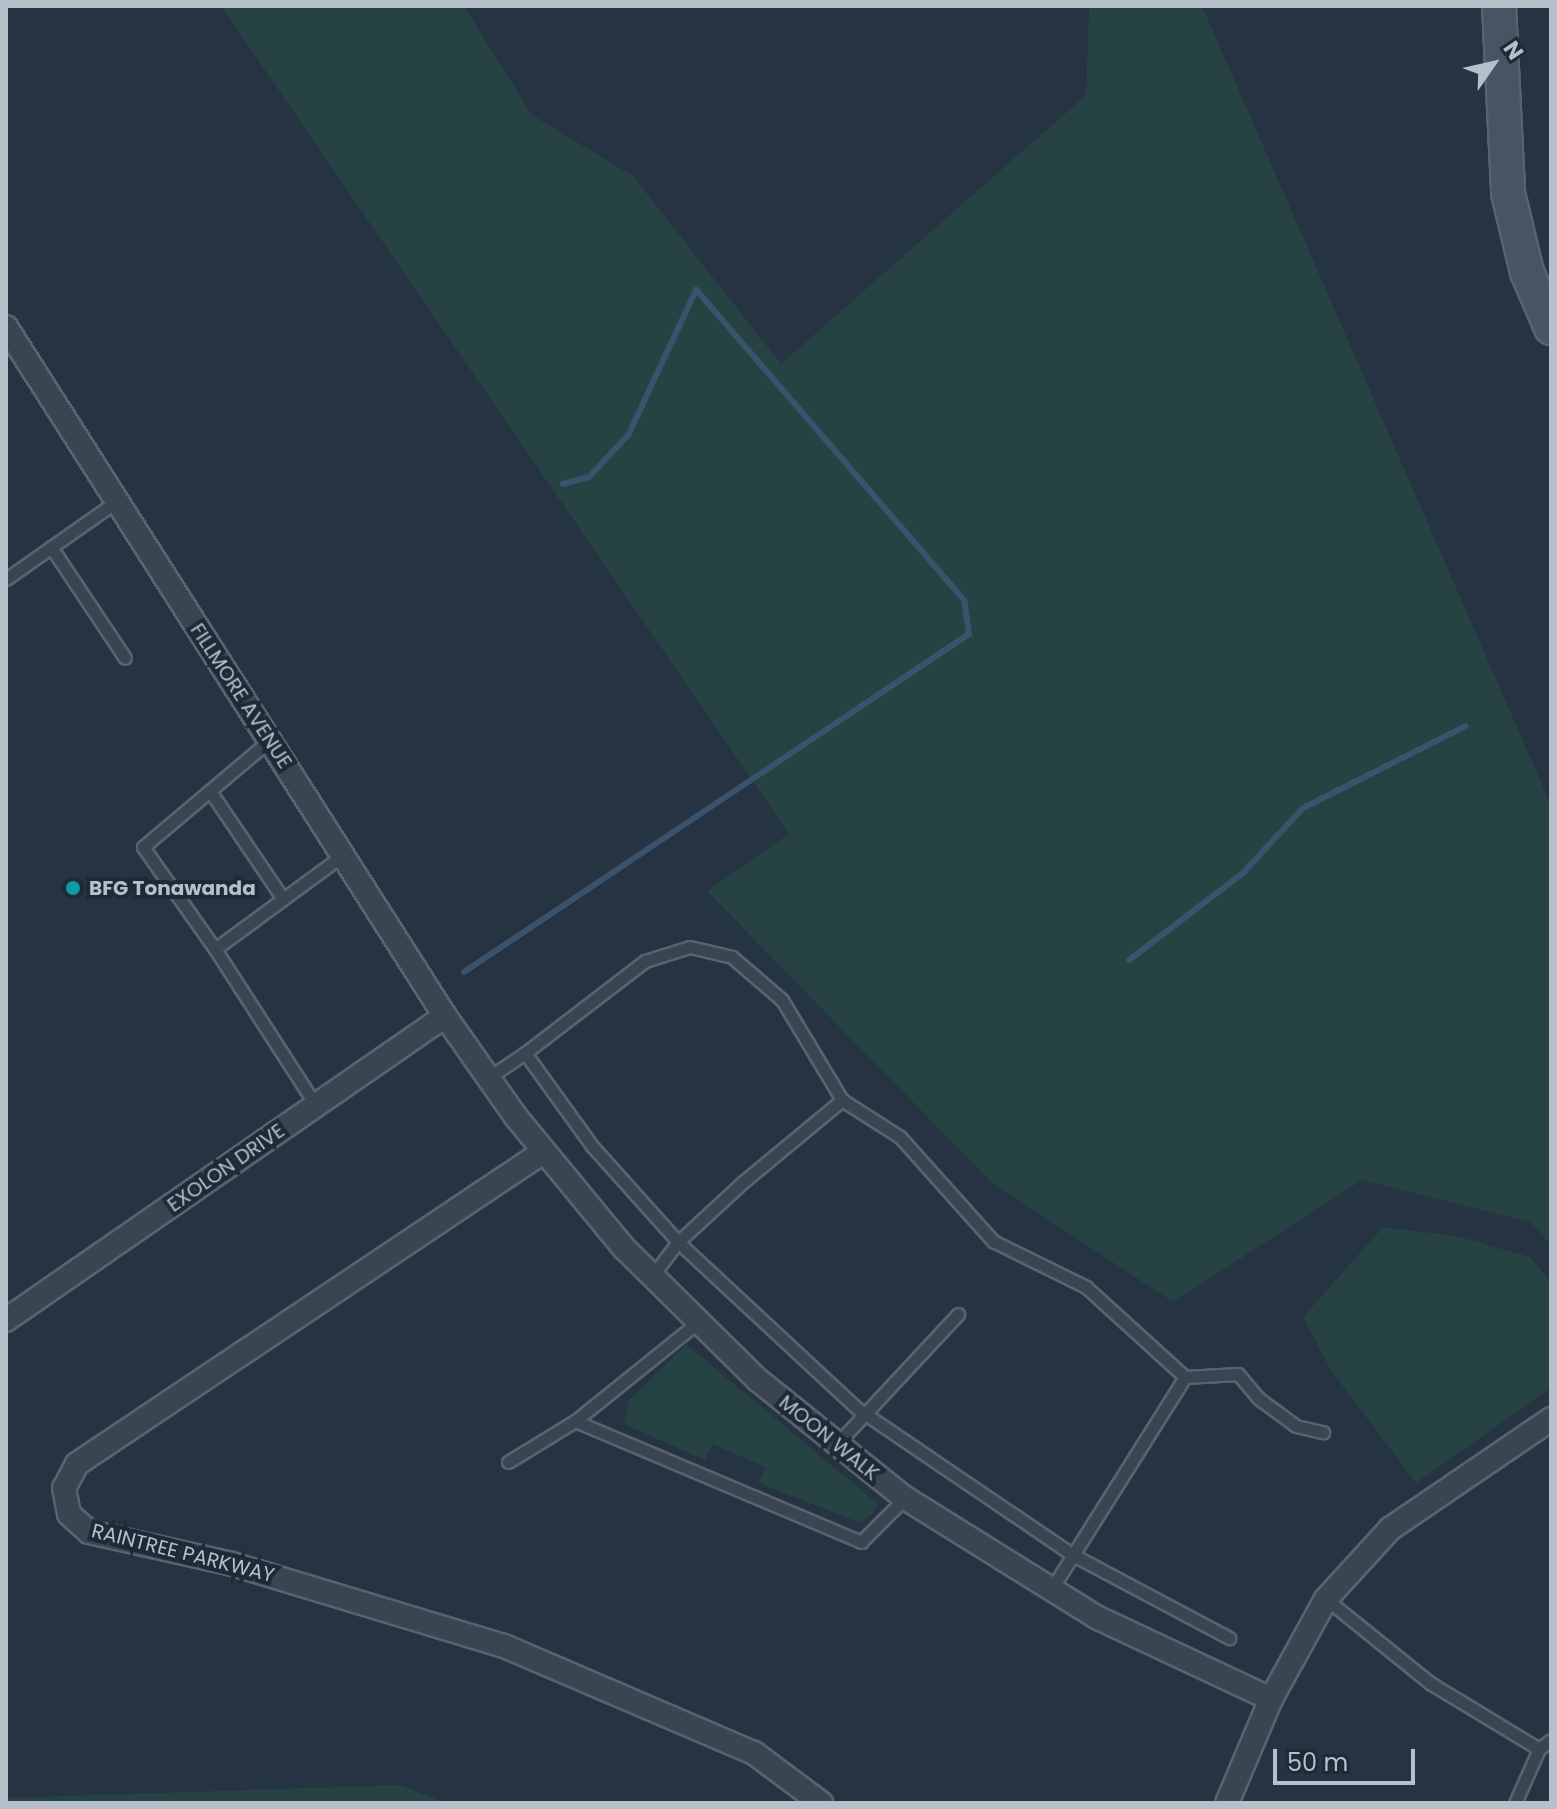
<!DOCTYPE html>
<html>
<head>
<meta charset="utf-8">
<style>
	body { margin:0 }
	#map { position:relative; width:1557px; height:1809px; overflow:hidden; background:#253342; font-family:Poppins,sans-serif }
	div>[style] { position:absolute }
	.green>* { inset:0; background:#274243 }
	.stream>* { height:6px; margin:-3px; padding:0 3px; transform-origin:3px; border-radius:3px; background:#3a526b }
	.roads { filter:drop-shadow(2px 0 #57636e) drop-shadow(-2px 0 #57636e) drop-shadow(0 2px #57636e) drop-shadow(0 -2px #57636e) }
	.lane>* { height:11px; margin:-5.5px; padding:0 5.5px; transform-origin:5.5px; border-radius:5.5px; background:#394551 }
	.street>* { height:22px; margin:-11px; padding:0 11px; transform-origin:11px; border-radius:11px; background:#394551 }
	.secondary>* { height:32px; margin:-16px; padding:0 16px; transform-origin:16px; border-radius:16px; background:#475464 }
	.dots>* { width:22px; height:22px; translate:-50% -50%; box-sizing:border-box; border:4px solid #1e2a36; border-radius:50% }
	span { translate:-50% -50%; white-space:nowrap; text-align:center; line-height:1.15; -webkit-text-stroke:8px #1e2a36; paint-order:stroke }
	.street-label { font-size:20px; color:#b6c0cb }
	.poi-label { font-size:20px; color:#b6c0cb; font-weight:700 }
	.left { translate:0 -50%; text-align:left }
	.frame { position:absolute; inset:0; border:8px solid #b6c0cb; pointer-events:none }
	.north { position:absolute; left:1453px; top:24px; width:80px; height:80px; -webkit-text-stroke:6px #1e2a36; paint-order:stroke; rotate:56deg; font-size:22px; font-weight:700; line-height:32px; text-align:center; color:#b6c0cb }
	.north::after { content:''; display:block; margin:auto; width:28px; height:36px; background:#b6c0cb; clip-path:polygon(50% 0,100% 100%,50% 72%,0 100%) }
	.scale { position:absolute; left:1273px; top:1749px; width:142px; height:36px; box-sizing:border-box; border:4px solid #b6c0cb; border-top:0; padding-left:10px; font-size:24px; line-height:28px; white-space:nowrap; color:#b6c0cb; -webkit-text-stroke:6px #1e2a36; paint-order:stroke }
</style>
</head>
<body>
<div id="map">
	<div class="green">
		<div style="clip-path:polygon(221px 6px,464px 6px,532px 115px,633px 176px,781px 364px,1086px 95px,1089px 6px,1202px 6px,1551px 805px,1551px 1246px,1531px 1222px,1362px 1180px,1173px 1302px,991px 1182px,707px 891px,789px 834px)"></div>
		<div style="clip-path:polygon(1383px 1227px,1456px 1236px,1530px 1257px,1551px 1282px,1551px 1388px,1416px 1483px,1332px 1372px,1303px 1317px)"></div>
		<div style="clip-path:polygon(686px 1344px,878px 1504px,873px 1513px,861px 1523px,759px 1483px,765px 1467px,712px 1444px,705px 1460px,624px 1424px,628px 1402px)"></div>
		<div style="clip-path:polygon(400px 1785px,446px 1803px,6px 1802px,6px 1798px)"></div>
	</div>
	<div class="stream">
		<div style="left:1129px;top:960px;width:142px;rotate:-37.3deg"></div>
		<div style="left:1242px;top:874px;width:90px;rotate:-47.3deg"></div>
		<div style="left:1303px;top:808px;width:182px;rotate:-26.7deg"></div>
		<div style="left:464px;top:972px;width:608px;rotate:-33.79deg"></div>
		<div style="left:969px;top:634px;width:34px;rotate:-98deg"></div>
		<div style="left:964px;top:600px;width:410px;rotate:-130.8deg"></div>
		<div style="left:696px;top:290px;width:159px;rotate:115deg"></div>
		<div style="left:629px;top:434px;width:59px;rotate:132.9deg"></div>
		<div style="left:589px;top:477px;width:27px;rotate:165deg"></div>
	</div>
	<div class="roads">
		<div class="lane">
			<div style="left:51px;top:547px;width:133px;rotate:56.3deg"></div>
			<div style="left:6px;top:579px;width:136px;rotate:-35.1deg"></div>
			<div style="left:270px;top:740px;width:166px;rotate:139.9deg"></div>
			<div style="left:143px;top:847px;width:125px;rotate:54.8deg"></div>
			<div style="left:215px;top:949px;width:159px;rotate:-36.3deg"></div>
			<div style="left:210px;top:791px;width:130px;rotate:55.9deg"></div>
			<div style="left:215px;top:949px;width:187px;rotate:57.2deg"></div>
			<div style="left:525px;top:1053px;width:151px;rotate:-37.5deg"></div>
			<div style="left:645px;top:961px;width:47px;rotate:-17.3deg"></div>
			<div style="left:690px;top:947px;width:43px;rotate:13.4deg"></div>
			<div style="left:732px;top:957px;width:66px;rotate:40.7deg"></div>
			<div style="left:782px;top:1000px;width:117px;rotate:59deg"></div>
			<div style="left:842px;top:1100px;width:69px;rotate:32.5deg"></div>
			<div style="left:900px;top:1137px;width:140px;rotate:48.2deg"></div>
			<div style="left:993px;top:1241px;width:104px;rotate:26.3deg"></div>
			<div style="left:1086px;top:1287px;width:134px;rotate:42.3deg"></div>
			<div style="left:1185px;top:1377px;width:252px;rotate:122.2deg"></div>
			<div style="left:488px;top:1078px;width:45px;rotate:-34deg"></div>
			<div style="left:525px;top:1053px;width:115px;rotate:54.2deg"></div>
			<div style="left:592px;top:1146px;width:129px;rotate:48.1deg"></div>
			<div style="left:678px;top:1242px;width:246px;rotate:42.9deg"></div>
			<div style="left:858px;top:1409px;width:260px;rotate:34.2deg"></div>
			<div style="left:1073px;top:1555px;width:177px;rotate:28deg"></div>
			<div style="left:652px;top:1276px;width:43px;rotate:-52.6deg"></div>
			<div style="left:678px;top:1242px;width:88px;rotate:-42.7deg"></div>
			<div style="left:743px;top:1182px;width:129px;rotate:-39.6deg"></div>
			<div style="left:1185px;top:1377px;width:53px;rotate:-3.2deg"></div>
			<div style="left:1238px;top:1374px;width:31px;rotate:50deg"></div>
			<div style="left:1258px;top:1398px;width:47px;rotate:36.4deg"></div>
			<div style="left:1296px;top:1426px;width:28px;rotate:13deg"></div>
			<div style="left:575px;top:1421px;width:311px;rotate:22.9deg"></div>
			<div style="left:861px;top:1542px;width:62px;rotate:-45deg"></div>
			<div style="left:836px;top:1445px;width:179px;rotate:-47deg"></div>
			<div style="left:508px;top:1462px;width:79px;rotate:-31.5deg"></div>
			<div style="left:575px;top:1421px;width:156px;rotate:-38.8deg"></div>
			<div style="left:1326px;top:1599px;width:134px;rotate:38.9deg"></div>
			<div style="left:1430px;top:1683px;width:127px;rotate:31.2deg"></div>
			<div style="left:1515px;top:1803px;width:59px;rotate:-66deg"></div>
			<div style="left:1539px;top:1749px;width:15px;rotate:-37deg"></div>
		</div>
		<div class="street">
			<div style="left:6px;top:327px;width:817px;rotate:57.5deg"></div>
			<div style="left:445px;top:1016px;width:123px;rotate:54.9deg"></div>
			<div style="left:516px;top:1117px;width:170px;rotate:50.5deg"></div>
			<div style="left:624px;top:1248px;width:188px;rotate:44.6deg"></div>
			<div style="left:758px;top:1380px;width:189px;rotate:38.8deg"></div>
			<div style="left:905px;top:1498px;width:227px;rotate:31.9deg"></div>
			<div style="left:1098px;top:1618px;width:191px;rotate:25.1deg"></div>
			<div style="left:543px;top:1152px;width:561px;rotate:146.2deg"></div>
			<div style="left:77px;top:1464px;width:27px;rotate:118deg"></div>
			<div style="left:64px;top:1488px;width:26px;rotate:79deg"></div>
			<div style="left:69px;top:1514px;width:27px;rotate:42deg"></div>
			<div style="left:89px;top:1532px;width:147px;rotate:12.6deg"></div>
			<div style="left:232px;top:1564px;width:284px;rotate:16.8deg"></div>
			<div style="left:504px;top:1646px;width:272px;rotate:23.2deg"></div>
			<div style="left:754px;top:1753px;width:84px;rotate:36.7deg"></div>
			<div style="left:6px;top:1320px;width:534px;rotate:-34.7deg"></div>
			<div style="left:1227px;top:1803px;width:113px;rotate:-67.1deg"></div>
			<div style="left:1271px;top:1699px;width:114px;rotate:-61.2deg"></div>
			<div style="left:1326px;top:1599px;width:95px;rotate:-47.6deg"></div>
			<div style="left:1390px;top:1529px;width:195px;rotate:-34.3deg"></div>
		</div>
		<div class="secondary">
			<div style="left:1499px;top:6px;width:187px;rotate:87.2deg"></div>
			<div style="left:1508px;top:193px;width:81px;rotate:76.5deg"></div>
			<div style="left:1527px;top:272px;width:61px;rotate:66.8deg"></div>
		</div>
	</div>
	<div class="dots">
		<div style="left:73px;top:888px;background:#0f9aa8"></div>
	</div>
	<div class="street-label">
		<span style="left:241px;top:696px;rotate:57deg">FILLMORE AVENUE</span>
		<span style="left:226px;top:1168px;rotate:-35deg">EXOLON DRIVE</span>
		<span style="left:829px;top:1438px;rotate:39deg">MOON WALK</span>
		<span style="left:183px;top:1553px;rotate:14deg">RAINTREE PARKWAY</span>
	</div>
	<div class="poi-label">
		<span class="left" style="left:89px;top:888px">BFG Tonawanda</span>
	</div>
	<div class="frame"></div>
	<div class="north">N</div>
	<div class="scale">50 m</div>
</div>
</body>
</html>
